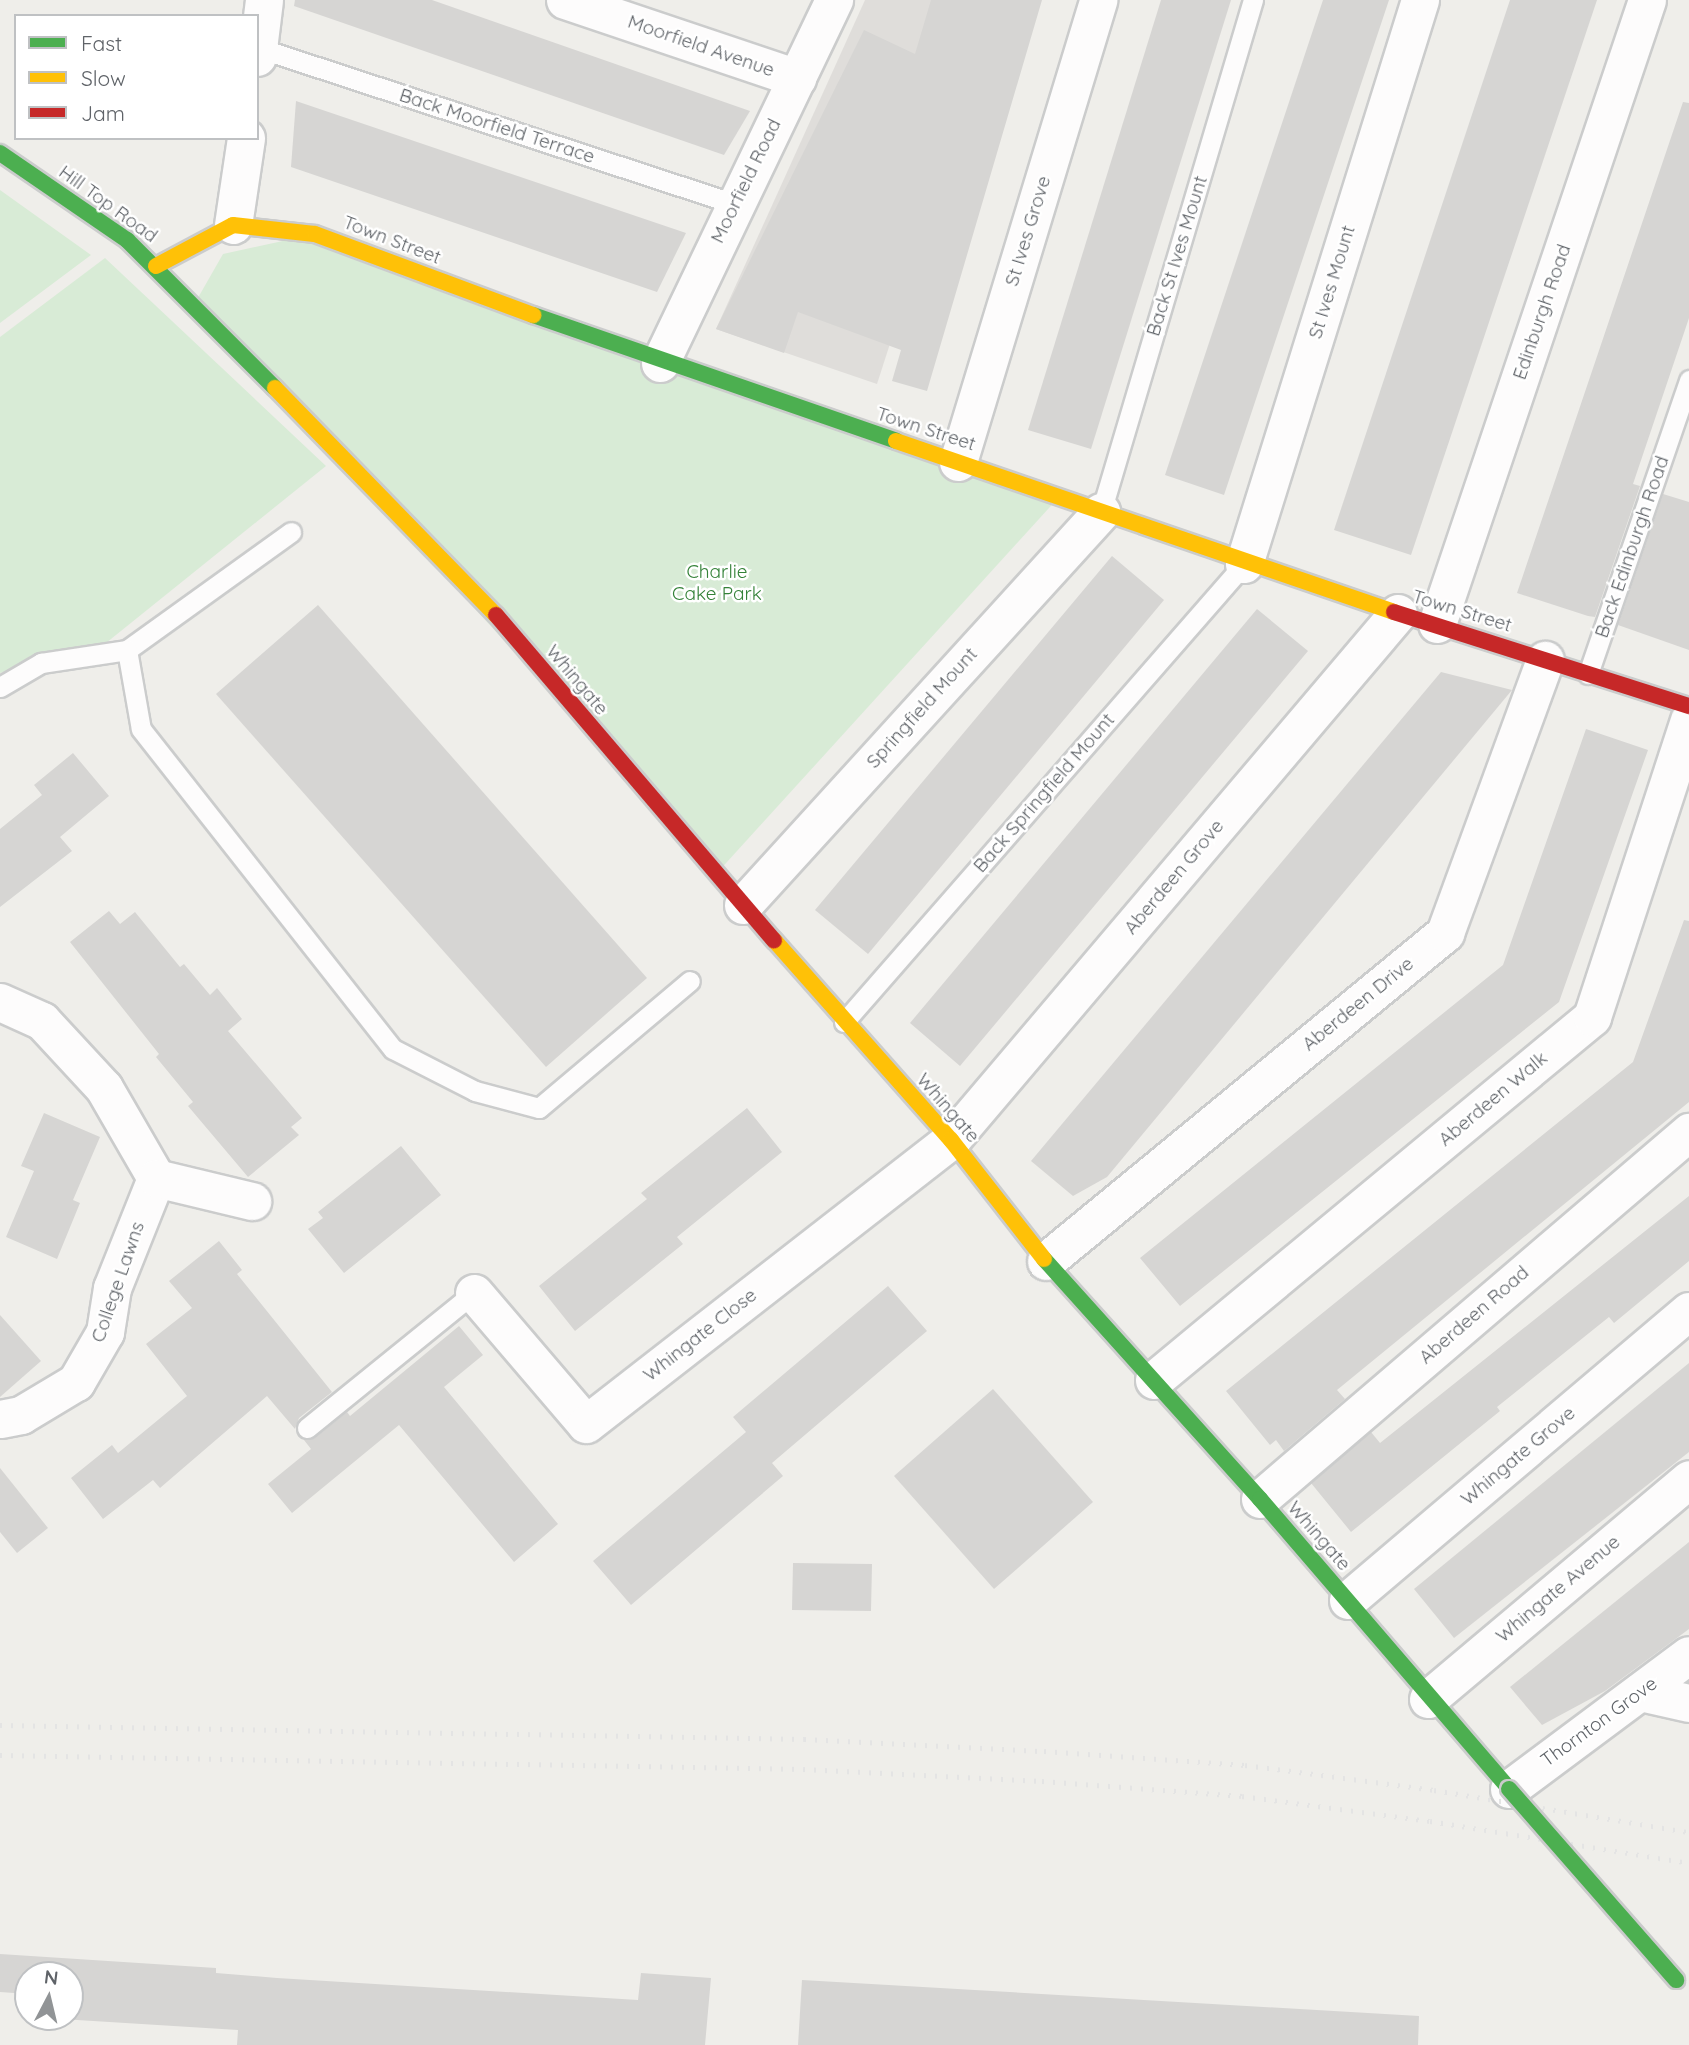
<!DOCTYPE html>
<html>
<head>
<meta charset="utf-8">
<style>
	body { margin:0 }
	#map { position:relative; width:1689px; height:2045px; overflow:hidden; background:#efeeea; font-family:Quicksand,sans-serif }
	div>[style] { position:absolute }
	.industrial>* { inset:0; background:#dfddda }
	.green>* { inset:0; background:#d8ebd6 }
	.building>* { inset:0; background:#d6d5d3 }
	.roads { filter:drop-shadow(2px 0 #cbcccc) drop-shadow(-2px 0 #cbcccc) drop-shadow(0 2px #cbcccc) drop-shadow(0 -2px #cbcccc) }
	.lane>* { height:19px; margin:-9.5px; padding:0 9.5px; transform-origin:9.5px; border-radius:9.5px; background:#fdfcfc }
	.street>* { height:37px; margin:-18.5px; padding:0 18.5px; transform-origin:18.5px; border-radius:18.5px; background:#fdfcfc }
	.fast>* { height:16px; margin:-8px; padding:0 8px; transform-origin:8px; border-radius:8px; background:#4caf50 }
	.slow>* { height:16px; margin:-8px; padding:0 8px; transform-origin:8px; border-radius:8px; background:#ffc107 }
	.jam>* { height:16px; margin:-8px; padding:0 8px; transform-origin:8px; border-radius:8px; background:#c62828 }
	.rail>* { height:5px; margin-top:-2.5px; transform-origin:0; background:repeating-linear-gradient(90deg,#e4e4e4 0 2px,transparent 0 11px) }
	.bridges { filter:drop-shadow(2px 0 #cacacb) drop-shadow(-2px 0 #cacacb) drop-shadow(0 2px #cacacb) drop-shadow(0 -2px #cacacb) }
	.fast-bridge>* { height:16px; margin:-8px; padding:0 8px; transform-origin:8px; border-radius:8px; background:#4caf50 }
	span { translate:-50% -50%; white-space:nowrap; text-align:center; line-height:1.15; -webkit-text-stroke:5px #fff; paint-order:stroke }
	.street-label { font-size:19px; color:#5f6368 }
	.park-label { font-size:19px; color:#348238 }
	.legend { position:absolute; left:14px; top:14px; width:245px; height:126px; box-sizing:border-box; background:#fff; border:2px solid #bfc1c3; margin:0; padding:9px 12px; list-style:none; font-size:21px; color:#5f6368 }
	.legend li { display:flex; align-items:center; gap:14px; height:35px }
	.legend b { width:35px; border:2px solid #bfc1c3 }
	.north { position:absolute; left:14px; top:1961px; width:70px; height:70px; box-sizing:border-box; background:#fff; border:2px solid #bfc1c3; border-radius:50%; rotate:7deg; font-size:19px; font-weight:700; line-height:28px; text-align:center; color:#5f6368 }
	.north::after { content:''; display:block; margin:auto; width:24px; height:32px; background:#919496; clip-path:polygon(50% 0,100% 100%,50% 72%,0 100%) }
</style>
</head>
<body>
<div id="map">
	<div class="industrial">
		<div style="clip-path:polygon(865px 0,1001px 0,877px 384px,716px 329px)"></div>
	</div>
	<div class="green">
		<div style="clip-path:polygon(0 190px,91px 255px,0 323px)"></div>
		<div style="clip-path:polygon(315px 234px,1059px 497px,717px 873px,195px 303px,223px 254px)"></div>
		<div style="clip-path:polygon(105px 258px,326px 466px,106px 643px,0 673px,0 337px)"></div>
	</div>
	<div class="building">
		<div style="clip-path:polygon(295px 0,432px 0,750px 111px,724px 155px,294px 6px)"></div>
		<div style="clip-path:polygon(931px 0,1042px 0,927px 391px,892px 381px,901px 350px,798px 312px,784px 353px,716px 329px,864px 30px,915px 54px)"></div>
		<div style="clip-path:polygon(1161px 0,1231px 0,1091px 449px,1028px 430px)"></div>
		<div style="clip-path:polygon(1323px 0,1389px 0,1224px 495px,1165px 475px)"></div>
		<div style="clip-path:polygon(1510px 0,1597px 0,1411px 555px,1334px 530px)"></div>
		<div style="clip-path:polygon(296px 101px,686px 233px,657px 292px,291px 167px)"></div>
		<div style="clip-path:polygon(1683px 102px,1689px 103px,1689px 318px,1633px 484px,1640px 486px,1595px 617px,1588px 616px,1517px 593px)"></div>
		<div style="clip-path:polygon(1663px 494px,1689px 502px,1689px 650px,1618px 625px)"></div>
		<div style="clip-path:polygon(1112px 556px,1164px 600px,868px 954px,815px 910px)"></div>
		<div style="clip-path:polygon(318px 605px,647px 978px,546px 1067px,216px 694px)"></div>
		<div style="clip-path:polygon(1257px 609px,1308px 651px,960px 1066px,910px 1023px)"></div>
		<div style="clip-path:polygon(1441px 672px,1512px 690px,1107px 1177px,1073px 1196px,1031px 1161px)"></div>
		<div style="clip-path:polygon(1586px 729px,1648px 750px,1559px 1002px,1180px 1306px,1140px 1258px,1503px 965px)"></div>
		<div style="clip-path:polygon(73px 753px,109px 796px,60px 837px,72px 851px,0 907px,0 829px,42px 795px,34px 785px)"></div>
		<div style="clip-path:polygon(109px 911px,120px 924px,135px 912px,180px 967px,184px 964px,210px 995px,217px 988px,242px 1019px,228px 1031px,302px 1118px,291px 1127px,299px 1135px,248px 1177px,188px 1106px,193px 1102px,156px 1057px,159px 1054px,70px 942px)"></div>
		<div style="clip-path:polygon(1684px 920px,1689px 921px,1689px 1102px,1337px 1390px,1345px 1399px,1284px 1451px,1276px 1440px,1270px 1445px,1226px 1391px,1633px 1062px)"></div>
		<div style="clip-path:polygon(747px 1108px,782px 1152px,677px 1237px,683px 1244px,575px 1331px,539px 1286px,647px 1199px,641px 1193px)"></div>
		<div style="clip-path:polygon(44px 1113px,100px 1137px,73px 1200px,80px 1203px,57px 1259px,6px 1237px,34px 1171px,21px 1166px)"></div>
		<div style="clip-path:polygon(401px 1146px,441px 1195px,344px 1273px,308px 1229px,323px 1218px,318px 1212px)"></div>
		<div style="clip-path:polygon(1689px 1196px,1689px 1261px,1614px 1323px,1609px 1317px,1497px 1407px,1500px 1411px,1351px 1532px,1311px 1483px,1371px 1432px,1380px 1443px)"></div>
		<div style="clip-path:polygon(219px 1241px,242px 1270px,237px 1274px,332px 1392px,299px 1418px,295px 1429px,267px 1396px,160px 1488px,153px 1480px,103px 1519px,71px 1478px,112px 1445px,118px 1453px,187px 1396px,146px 1344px,192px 1308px,169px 1281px)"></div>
		<div style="clip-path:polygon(888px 1286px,927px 1331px,772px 1463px,783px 1476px,631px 1605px,593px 1561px,746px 1432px,733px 1417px)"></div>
		<div style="clip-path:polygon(0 1315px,41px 1361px,0 1397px)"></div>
		<div style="clip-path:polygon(459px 1326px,483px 1355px,444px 1387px,558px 1524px,514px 1562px,399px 1425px,292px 1513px,268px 1484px,311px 1449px,304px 1440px,315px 1438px,347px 1412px,350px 1416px)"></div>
		<div style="clip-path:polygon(1689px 1363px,1689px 1452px,1454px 1638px,1414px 1589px)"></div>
		<div style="clip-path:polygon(993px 1389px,1093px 1502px,994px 1589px,894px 1476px)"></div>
		<div style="clip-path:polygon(0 1468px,48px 1528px,17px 1553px,0 1532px)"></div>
		<div style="clip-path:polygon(1689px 1542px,1689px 1629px,1605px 1691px,1542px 1725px,1510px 1687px)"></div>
		<div style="clip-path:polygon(793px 1563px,872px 1564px,871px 1611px,792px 1610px)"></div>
		<div style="clip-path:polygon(0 1954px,216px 1968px,216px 1973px,277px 1978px,638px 2000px,641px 1973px,711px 1978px,705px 2045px,237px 2045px,238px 2030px,45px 2018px,70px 2017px,70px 1975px,28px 1975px,28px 1994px,0 1992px)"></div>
		<div style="clip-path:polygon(802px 1980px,1419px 2016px,1418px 2045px,798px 2045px)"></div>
	</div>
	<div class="roads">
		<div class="lane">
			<div style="left:259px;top:48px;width:501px;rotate:18.15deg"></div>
			<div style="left:1101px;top:512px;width:534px;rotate:-73.47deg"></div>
			<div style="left:127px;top:650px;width:202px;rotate:-35.7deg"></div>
			<div style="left:1588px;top:674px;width:311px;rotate:-71deg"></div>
			<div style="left:0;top:687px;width:48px;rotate:-30.3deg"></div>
			<div style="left:41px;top:663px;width:87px;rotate:-8.6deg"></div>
			<div style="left:127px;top:650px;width:80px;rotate:80deg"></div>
			<div style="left:141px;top:729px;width:407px;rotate:51.8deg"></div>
			<div style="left:393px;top:1049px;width:92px;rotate:27.1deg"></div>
			<div style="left:475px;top:1091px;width:66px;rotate:14.9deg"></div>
			<div style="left:539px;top:1108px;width:197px;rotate:-40.1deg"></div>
			<div style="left:844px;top:1022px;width:608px;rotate:-48.87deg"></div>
			<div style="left:307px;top:1428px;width:215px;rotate:-39deg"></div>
		</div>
		<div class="street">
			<div style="left:565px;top:0;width:245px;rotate:18.6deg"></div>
			<div style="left:257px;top:57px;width:57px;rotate:-83deg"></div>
			<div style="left:233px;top:225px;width:88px;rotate:-81.5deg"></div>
			<div style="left:660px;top:363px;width:403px;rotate:-64.4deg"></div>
			<div style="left:958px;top:462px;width:483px;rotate:-73.1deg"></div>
			<div style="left:1244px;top:564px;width:591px;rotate:-72.67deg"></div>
			<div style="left:1437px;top:624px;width:658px;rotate:-71.4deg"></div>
			<div style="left:743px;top:905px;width:532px;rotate:-47.67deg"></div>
			<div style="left:0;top:1002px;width:46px;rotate:24.3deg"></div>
			<div style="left:42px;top:1021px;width:91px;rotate:47.2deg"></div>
			<div style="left:104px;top:1088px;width:104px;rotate:60deg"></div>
			<div style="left:156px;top:1178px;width:118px;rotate:111.8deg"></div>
			<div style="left:112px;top:1288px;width:45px;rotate:99deg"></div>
			<div style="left:105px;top:1332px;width:58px;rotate:120.1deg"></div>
			<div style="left:76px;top:1382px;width:64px;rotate:149deg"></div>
			<div style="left:21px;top:1415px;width:21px;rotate:169deg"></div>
			<div style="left:156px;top:1178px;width:99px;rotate:13.5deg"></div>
			<div style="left:1046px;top:1261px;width:517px;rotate:-39.42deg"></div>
			<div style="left:1445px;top:933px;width:291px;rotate:-69.9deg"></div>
			<div style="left:474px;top:1293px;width:172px;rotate:49.5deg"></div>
			<div style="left:586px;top:1424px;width:462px;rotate:-37.9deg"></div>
			<div style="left:951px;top:1140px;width:691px;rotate:-49.7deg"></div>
			<div style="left:1154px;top:1380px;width:569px;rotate:-39.65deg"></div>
			<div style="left:1592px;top:1017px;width:312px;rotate:-71.9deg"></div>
			<div style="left:1260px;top:1499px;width:565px;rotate:-40.55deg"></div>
			<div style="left:1348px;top:1600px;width:447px;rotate:-40.3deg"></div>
			<div style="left:1640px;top:1692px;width:50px;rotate:12.7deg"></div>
			<div style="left:1428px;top:1699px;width:341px;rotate:-40.1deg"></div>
			<div style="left:1509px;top:1789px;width:224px;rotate:-36.7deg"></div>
		</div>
		<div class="fast">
			<div style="left:0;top:153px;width:154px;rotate:34.4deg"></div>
			<div style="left:127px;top:240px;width:209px;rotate:45deg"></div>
			<div style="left:533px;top:315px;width:384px;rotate:19.1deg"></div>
			<div style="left:1044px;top:1259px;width:323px;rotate:48deg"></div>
			<div style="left:1260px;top:1499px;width:382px;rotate:49.3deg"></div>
		</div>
		<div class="slow">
			<div style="left:156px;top:266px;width:87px;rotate:-28deg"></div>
			<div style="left:233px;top:225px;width:82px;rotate:6.3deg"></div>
			<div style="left:315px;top:234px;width:233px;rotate:20.4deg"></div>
			<div style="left:275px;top:388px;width:317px;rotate:45.8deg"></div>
			<div style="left:896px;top:441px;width:527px;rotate:18.95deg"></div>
			<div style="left:774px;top:940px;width:267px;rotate:48.5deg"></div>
			<div style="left:951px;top:1140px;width:151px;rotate:52deg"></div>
		</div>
		<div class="jam">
			<div style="left:1394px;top:612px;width:310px;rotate:17.7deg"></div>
			<div style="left:496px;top:615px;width:428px;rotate:49.5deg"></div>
		</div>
	</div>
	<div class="rail">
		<div style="left:0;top:1725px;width:804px;rotate:1deg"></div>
		<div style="left:804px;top:1739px;width:240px;rotate:2.9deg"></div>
		<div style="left:1044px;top:1751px;width:201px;rotate:4deg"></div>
		<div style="left:1245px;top:1765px;width:191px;rotate:7.5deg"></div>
		<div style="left:1434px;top:1790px;width:258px;rotate:9.4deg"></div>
		<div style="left:0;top:1755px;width:803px;rotate:1deg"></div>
		<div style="left:803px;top:1769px;width:239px;rotate:2.9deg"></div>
		<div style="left:1042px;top:1781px;width:201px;rotate:4.3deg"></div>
		<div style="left:1242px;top:1796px;width:190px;rotate:7.6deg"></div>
		<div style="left:1430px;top:1821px;width:262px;rotate:9.2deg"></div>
	</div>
	<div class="bridges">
		<div class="fast-bridge">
			<div style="left:1509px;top:1789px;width:254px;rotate:48.8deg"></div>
		</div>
	</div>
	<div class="street-label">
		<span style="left:701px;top:46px;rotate:19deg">Moorfield Avenue</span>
		<span style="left:497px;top:126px;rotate:18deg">Back Moorfield Terrace</span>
		<span style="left:746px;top:181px;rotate:-64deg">Moorfield Road</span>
		<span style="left:108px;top:204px;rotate:36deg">Hill Top Road</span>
		<span style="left:1028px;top:231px;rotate:-73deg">St Ives Grove</span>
		<span style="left:392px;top:240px;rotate:21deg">Town Street</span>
		<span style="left:1177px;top:256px;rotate:-73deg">Back St Ives Mount</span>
		<span style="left:1332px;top:282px;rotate:-73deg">St Ives Mount</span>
		<span style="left:1542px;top:312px;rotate:-71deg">Edinburgh Road</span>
		<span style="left:926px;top:429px;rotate:18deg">Town Street</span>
		<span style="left:1632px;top:547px;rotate:-71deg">Back Edinburgh Road</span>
		<span style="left:1462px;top:611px;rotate:17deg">Town Street</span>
		<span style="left:577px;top:680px;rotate:50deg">Whingate</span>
		<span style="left:922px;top:708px;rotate:-48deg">Springfield Mount</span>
		<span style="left:1044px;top:793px;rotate:-49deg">Back Springfield Mount</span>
		<span style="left:1174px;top:877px;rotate:-50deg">Aberdeen Grove</span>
		<span style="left:1358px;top:1004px;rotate:-39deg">Aberdeen Drive</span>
		<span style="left:1493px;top:1099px;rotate:-40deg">Aberdeen Walk</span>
		<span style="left:948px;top:1108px;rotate:49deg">Whingate</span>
		<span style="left:118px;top:1282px;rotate:-71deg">College Lawns</span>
		<span style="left:1474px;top:1315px;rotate:-41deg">Aberdeen Road</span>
		<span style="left:700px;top:1335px;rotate:-38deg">Whingate Close</span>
		<span style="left:1518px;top:1456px;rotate:-40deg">Whingate Grove</span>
		<span style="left:1319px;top:1536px;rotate:49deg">Whingate</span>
		<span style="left:1558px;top:1589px;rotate:-40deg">Whingate Avenue</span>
		<span style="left:1599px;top:1722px;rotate:-36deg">Thornton Grove</span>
	</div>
	<div class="park-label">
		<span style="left:717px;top:583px">Charlie<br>Cake Park</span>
	</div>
	<ul class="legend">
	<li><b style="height:9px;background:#4caf50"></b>Fast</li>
	<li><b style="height:9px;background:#ffc107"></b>Slow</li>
	<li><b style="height:9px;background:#c62828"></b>Jam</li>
	</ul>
	<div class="north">N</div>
</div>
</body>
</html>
